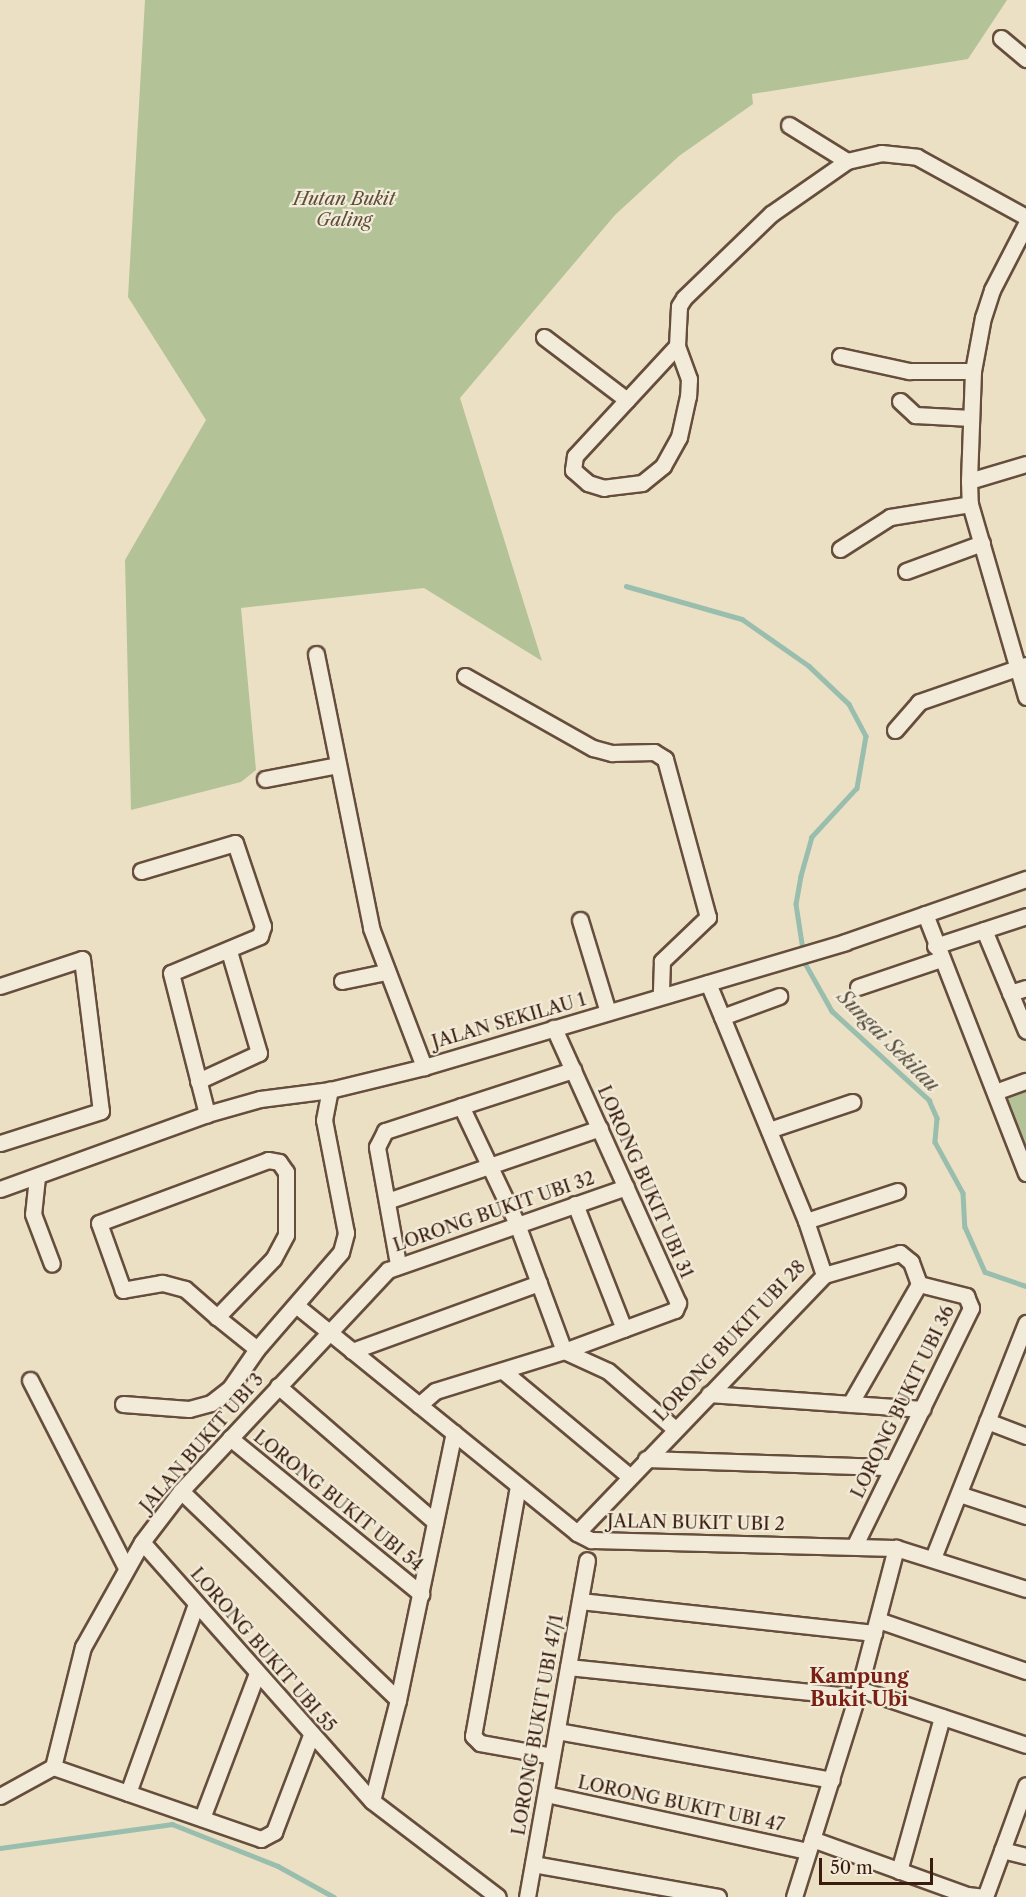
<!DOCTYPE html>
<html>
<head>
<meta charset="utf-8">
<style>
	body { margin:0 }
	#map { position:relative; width:1026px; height:1897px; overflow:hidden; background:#ebe0c4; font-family:"Libre Caslon Text",serif }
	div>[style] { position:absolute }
	.green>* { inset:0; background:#b3c397 }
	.stream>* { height:4.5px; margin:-2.25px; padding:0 2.25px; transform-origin:2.25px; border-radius:2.25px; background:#99beae }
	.roads { filter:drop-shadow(2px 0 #664d3c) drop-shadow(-2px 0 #664d3c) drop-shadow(0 2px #664d3c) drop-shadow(0 -2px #664d3c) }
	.minor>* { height:15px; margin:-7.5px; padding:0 7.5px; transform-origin:7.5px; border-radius:7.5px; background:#f2ebd9 }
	span { translate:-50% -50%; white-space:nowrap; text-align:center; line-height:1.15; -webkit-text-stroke:4.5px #f2ebd9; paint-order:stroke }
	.park-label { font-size:18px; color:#5e4e37; font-style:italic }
	.street-label { font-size:18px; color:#391c0e }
	.water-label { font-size:20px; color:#564d3e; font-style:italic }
	.neighbourhood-label { font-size:20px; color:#7a1f14; font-weight:700 }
	.scale { position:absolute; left:819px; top:1858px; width:114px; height:27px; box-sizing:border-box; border:3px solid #391c0e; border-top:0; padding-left:8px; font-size:18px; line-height:21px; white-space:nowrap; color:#391c0e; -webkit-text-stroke:4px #f2ebd9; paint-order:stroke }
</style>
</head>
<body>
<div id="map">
	<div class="green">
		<div style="clip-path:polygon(145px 0,1007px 0,968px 59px,752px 94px,753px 104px,679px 156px,615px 215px,460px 398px,542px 661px,424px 588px,241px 608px,256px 770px,241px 782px,131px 810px,125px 560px,206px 420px,128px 297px)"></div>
		<div style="clip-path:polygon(1026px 1088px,1026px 1185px,991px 1100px)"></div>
	</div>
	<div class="stream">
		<div style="left:626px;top:586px;width:121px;rotate:15.9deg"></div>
		<div style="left:742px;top:619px;width:82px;rotate:35deg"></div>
		<div style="left:809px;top:666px;width:55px;rotate:43.5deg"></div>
		<div style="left:849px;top:704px;width:36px;rotate:62deg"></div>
		<div style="left:866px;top:736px;width:53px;rotate:99.8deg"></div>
		<div style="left:857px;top:788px;width:67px;rotate:132.6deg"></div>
		<div style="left:812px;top:837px;width:41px;rotate:105.8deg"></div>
		<div style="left:801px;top:876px;width:28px;rotate:100deg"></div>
		<div style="left:796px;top:904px;width:60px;rotate:81.3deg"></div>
		<div style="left:805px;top:963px;width:55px;rotate:60.6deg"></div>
		<div style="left:832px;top:1011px;width:132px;rotate:42.5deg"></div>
		<div style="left:929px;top:1100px;width:20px;rotate:66deg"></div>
		<div style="left:937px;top:1118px;width:24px;rotate:95deg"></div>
		<div style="left:935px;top:1142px;width:58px;rotate:61.2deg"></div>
		<div style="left:963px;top:1193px;width:34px;rotate:87deg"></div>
		<div style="left:965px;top:1227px;width:49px;rotate:66deg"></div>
		<div style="left:985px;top:1272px;width:43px;rotate:18.9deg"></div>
		<div style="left:0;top:1848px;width:174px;rotate:-7.9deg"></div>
		<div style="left:172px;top:1824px;width:114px;rotate:21.6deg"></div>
		<div style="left:278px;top:1866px;width:64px;rotate:29deg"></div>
	</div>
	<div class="roads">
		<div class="minor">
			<div style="left:1001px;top:38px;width:33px;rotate:40deg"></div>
			<div style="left:789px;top:125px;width:68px;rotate:31.8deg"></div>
			<div style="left:1026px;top:224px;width:74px;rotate:117.3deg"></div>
			<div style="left:992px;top:290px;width:28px;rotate:108deg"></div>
			<div style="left:983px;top:317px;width:55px;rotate:100.5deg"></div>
			<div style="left:973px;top:371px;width:110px;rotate:92.1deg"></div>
			<div style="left:969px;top:481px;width:23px;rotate:88deg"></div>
			<div style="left:970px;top:504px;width:201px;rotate:73.8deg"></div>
			<div style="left:544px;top:337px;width:104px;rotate:37.2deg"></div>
			<div style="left:677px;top:346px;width:35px;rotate:70deg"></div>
			<div style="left:689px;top:379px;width:17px;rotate:93deg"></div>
			<div style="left:688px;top:396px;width:42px;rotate:102.4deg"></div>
			<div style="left:679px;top:437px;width:33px;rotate:119deg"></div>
			<div style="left:663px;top:466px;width:27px;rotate:141deg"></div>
			<div style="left:642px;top:483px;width:38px;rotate:173deg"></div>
			<div style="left:604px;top:488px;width:17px;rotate:-163deg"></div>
			<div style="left:588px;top:483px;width:20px;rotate:-139deg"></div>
			<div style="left:573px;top:470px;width:14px;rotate:-82deg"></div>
			<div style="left:575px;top:456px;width:150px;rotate:-47.2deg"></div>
			<div style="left:677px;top:346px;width:40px;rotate:-87.1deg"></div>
			<div style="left:679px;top:306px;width:9px;rotate:-58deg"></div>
			<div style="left:684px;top:298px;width:121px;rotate:-44deg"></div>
			<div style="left:771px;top:214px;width:93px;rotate:-34.9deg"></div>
			<div style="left:847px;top:161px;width:35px;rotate:-13deg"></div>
			<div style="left:881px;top:153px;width:36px;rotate:6deg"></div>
			<div style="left:917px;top:157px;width:124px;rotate:28.8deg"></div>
			<div style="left:840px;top:356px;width:71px;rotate:12.3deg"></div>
			<div style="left:909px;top:371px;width:64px"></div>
			<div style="left:900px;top:401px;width:21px;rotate:43deg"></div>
			<div style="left:915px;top:415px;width:56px;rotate:3.1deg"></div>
			<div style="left:969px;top:481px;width:59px;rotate:-16.6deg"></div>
			<div style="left:840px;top:549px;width:59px;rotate:-32.6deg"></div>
			<div style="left:890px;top:517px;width:81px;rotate:-9.2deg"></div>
			<div style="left:906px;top:571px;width:81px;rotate:-20.2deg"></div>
			<div style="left:316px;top:654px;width:279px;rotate:78.6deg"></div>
			<div style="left:371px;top:928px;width:149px;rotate:69.1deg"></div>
			<div style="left:465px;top:676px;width:147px;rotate:29.4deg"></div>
			<div style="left:593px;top:748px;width:20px;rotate:15deg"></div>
			<div style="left:612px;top:753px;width:42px;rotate:-1.4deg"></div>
			<div style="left:654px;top:752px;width:13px;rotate:32deg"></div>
			<div style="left:665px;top:759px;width:164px;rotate:74.8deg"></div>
			<div style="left:708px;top:917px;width:64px;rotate:136.3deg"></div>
			<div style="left:662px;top:961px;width:35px;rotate:92deg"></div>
			<div style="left:895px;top:730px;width:37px;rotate:-49deg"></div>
			<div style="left:919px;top:702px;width:113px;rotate:-19.1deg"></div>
			<div style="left:265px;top:779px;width:74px;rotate:-10.9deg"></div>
			<div style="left:141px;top:871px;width:98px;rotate:-16.6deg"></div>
			<div style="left:235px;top:843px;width:88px;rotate:71.4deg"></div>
			<div style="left:263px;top:926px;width:10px;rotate:107deg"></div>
			<div style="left:260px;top:936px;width:96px;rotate:157.4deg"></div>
			<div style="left:171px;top:973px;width:146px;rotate:75.7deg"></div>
			<div style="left:925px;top:914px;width:278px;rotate:68.7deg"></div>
			<div style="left:580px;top:920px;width:96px;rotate:73.1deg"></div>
			<div style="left:984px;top:930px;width:109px;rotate:67.4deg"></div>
			<div style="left:935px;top:946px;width:96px;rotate:-18.2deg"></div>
			<div style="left:342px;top:981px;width:45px;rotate:-11.6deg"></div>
			<div style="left:708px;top:983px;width:257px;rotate:67.6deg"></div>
			<div style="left:806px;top:1221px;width:57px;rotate:71.6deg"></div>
			<div style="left:0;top:986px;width:86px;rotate:-18.2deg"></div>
			<div style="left:82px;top:959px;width:153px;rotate:82.9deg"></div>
			<div style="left:101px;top:1111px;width:106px;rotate:162.4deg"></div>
			<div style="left:858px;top:987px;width:88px;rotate:-18.6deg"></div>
			<div style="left:1010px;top:993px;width:17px;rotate:-17deg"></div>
			<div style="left:722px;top:1017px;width:61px;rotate:-20.2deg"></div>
			<div style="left:198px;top:1081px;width:67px;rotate:-24.7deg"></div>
			<div style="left:259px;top:1053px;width:106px;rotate:-106.4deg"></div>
			<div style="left:995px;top:1092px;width:33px;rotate:-20deg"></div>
			<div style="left:461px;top:1106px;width:131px;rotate:64.6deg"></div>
			<div style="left:517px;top:1224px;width:135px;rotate:69.7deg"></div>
			<div style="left:769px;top:1130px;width:88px;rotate:-18.6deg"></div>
			<div style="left:37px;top:1177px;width:37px;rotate:96deg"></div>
			<div style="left:33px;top:1214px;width:53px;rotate:69.2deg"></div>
			<div style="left:0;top:1189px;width:220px;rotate:-19.9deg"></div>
			<div style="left:207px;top:1114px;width:55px;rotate:-15.8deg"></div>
			<div style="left:260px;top:1099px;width:71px;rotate:-7.3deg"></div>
			<div style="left:330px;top:1090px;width:97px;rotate:-13.7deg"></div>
			<div style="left:424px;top:1067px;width:439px;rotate:-16.5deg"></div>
			<div style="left:845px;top:942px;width:192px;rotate:-19.2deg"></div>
			<div style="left:387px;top:1201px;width:225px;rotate:-18.9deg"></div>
			<div style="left:575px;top:1204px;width:134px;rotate:68.6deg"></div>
			<div style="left:806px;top:1221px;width:96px;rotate:-18.2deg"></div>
			<div style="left:398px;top:1264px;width:119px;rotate:-100.2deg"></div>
			<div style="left:377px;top:1147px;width:18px;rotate:-63deg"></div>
			<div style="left:385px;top:1131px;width:198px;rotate:-18deg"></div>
			<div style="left:297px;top:1306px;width:360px;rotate:39deg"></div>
			<div style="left:577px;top:1533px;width:16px;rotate:27deg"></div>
			<div style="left:591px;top:1540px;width:305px;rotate:1.5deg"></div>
			<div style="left:896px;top:1548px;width:136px;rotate:17.5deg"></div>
			<div style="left:217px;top:1317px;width:43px;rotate:-138.8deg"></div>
			<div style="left:185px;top:1289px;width:24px;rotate:-165deg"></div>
			<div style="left:162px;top:1283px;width:40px;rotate:170deg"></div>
			<div style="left:123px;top:1290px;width:71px;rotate:-109.7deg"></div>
			<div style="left:99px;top:1223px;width:180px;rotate:-20.4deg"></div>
			<div style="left:268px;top:1160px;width:11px;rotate:10deg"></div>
			<div style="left:279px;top:1162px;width:12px;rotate:55deg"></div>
			<div style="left:286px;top:1172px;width:63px;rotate:90deg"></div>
			<div style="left:286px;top:1235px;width:27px;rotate:118deg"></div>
			<div style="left:273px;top:1259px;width:81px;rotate:134deg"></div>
			<div style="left:217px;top:1317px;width:51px;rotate:38.7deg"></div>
			<div style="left:257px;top:1349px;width:128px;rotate:-49.1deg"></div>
			<div style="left:341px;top:1252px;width:20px;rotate:-75deg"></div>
			<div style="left:346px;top:1233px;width:115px;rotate:-101deg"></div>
			<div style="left:324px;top:1120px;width:31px;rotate:-79deg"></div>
			<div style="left:352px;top:1351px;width:199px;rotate:-20deg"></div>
			<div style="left:564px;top:1351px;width:48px;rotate:24.4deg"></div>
			<div style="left:608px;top:1371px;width:89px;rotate:40.9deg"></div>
			<div style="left:503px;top:1371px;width:165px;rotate:39.8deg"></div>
			<div style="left:30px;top:1380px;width:209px;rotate:62.9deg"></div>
			<div style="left:278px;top:1386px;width:208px;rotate:40.9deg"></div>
			<div style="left:709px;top:1394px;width:214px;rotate:4deg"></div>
			<div style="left:123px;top:1404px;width:66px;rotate:4.3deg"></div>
			<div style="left:189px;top:1409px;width:23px;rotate:-15deg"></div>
			<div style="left:211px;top:1403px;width:24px;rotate:-38deg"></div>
			<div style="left:230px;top:1388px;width:47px;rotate:-55.3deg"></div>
			<div style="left:850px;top:1404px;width:138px;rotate:-60.1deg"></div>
			<div style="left:419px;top:1405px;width:21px;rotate:-41deg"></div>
			<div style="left:435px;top:1391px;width:135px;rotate:-17.2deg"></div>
			<div style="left:564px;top:1351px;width:118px;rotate:-20.3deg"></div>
			<div style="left:675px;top:1310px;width:8px;rotate:-67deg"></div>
			<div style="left:678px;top:1303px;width:302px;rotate:-114.3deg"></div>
			<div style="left:987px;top:1421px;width:42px;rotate:21deg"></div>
			<div style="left:230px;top:1438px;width:247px;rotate:39.2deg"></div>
			<div style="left:646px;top:1459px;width:247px;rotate:1.9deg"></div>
			<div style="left:518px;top:1486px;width:254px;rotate:100.2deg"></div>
			<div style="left:473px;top:1736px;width:10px;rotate:45deg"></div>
			<div style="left:480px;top:1743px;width:73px;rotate:10.2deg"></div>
			<div style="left:181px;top:1491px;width:301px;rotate:43.9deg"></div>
			<div style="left:959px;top:1494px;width:71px;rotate:18.2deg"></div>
			<div style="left:577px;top:1533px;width:357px;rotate:-46.2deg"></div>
			<div style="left:824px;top:1275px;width:79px;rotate:-16.1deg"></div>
			<div style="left:900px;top:1253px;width:14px;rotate:39deg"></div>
			<div style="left:911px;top:1262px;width:23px;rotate:70deg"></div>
			<div style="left:919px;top:1284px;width:49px;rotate:14.3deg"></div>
			<div style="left:966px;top:1296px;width:13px;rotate:67deg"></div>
			<div style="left:971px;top:1308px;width:264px;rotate:116.1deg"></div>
			<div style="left:142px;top:1542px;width:346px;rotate:48.4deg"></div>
			<div style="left:372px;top:1801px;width:158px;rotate:37.3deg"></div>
			<div style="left:933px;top:1558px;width:253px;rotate:-68.4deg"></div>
			<div style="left:580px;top:1601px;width:296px;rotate:6.2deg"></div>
			<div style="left:878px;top:1620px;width:157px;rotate:19deg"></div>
			<div style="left:568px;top:1667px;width:290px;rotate:5.9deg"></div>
			<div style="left:859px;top:1689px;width:176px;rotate:18.5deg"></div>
			<div style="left:557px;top:1731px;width:279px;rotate:10.1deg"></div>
			<div style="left:53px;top:1767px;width:220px;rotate:19.1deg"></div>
			<div style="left:261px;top:1839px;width:15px;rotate:-28deg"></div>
			<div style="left:274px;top:1832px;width:104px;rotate:-69.1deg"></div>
			<div style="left:128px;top:1793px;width:201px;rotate:-70.2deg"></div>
			<div style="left:546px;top:1794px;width:268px;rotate:12.3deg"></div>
			<div style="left:0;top:1796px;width:60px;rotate:-28.7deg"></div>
			<div style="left:53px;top:1767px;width:124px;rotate:-76deg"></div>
			<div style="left:83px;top:1647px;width:120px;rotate:-60.7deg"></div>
			<div style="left:142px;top:1542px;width:64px;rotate:-52.6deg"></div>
			<div style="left:181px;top:1491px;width:303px;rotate:-46.9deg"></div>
			<div style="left:388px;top:1270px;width:252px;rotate:-19.2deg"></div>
			<div style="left:372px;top:1801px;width:104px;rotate:-75.6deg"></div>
			<div style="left:398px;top:1700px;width:273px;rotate:-78.2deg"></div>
			<div style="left:202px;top:1818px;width:155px;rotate:-69.2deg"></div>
			<div style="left:812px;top:1839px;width:165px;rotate:19.9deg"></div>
			<div style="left:967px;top:1895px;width:18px;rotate:6deg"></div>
			<div style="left:985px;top:1897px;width:119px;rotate:-69.9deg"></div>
			<div style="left:1002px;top:1850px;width:25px;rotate:14deg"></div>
			<div style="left:533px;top:1864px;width:188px;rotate:10.1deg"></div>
			<div style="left:899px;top:1871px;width:160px;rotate:-74.4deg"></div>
			<div style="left:527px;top:1897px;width:342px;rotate:-79.9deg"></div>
			<div style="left:794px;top:1897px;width:218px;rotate:-72.6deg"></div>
			<div style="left:859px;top:1689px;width:146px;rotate:-75.3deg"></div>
		</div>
	</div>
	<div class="park-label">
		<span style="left:344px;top:210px">Hutan Bukit<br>Galing</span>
	</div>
	<div class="street-label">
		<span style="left:509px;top:1021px;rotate:-16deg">JALAN SEKILAU 1</span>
		<span style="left:645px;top:1182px;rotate:66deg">LORONG BUKIT UBI 31</span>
		<span style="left:494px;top:1212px;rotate:-19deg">LORONG BUKIT UBI 32</span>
		<span style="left:730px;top:1341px;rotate:-47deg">LORONG BUKIT UBI 28</span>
		<span style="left:903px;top:1402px;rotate:-64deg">LORONG BUKIT UBI 36</span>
		<span style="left:202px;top:1443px;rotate:-49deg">JALAN BUKIT UBI 3</span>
		<span style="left:338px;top:1501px;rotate:39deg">LORONG BUKIT UBI 54</span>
		<span style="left:696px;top:1523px;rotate:1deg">JALAN BUKIT UBI 2</span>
		<span style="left:263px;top:1650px;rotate:49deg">LORONG BUKIT UBI 55</span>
		<span style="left:538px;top:1725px;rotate:-80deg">LORONG BUKIT UBI 47/1</span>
		<span style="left:681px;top:1804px;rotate:12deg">LORONG BUKIT UBI 47</span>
	</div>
	<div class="water-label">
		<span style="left:888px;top:1041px;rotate:45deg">Sungai Sekilau</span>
	</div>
	<div class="neighbourhood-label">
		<span style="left:859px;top:1688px">Kampung<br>Bukit Ubi</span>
	</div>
	<div class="scale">50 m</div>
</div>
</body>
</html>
